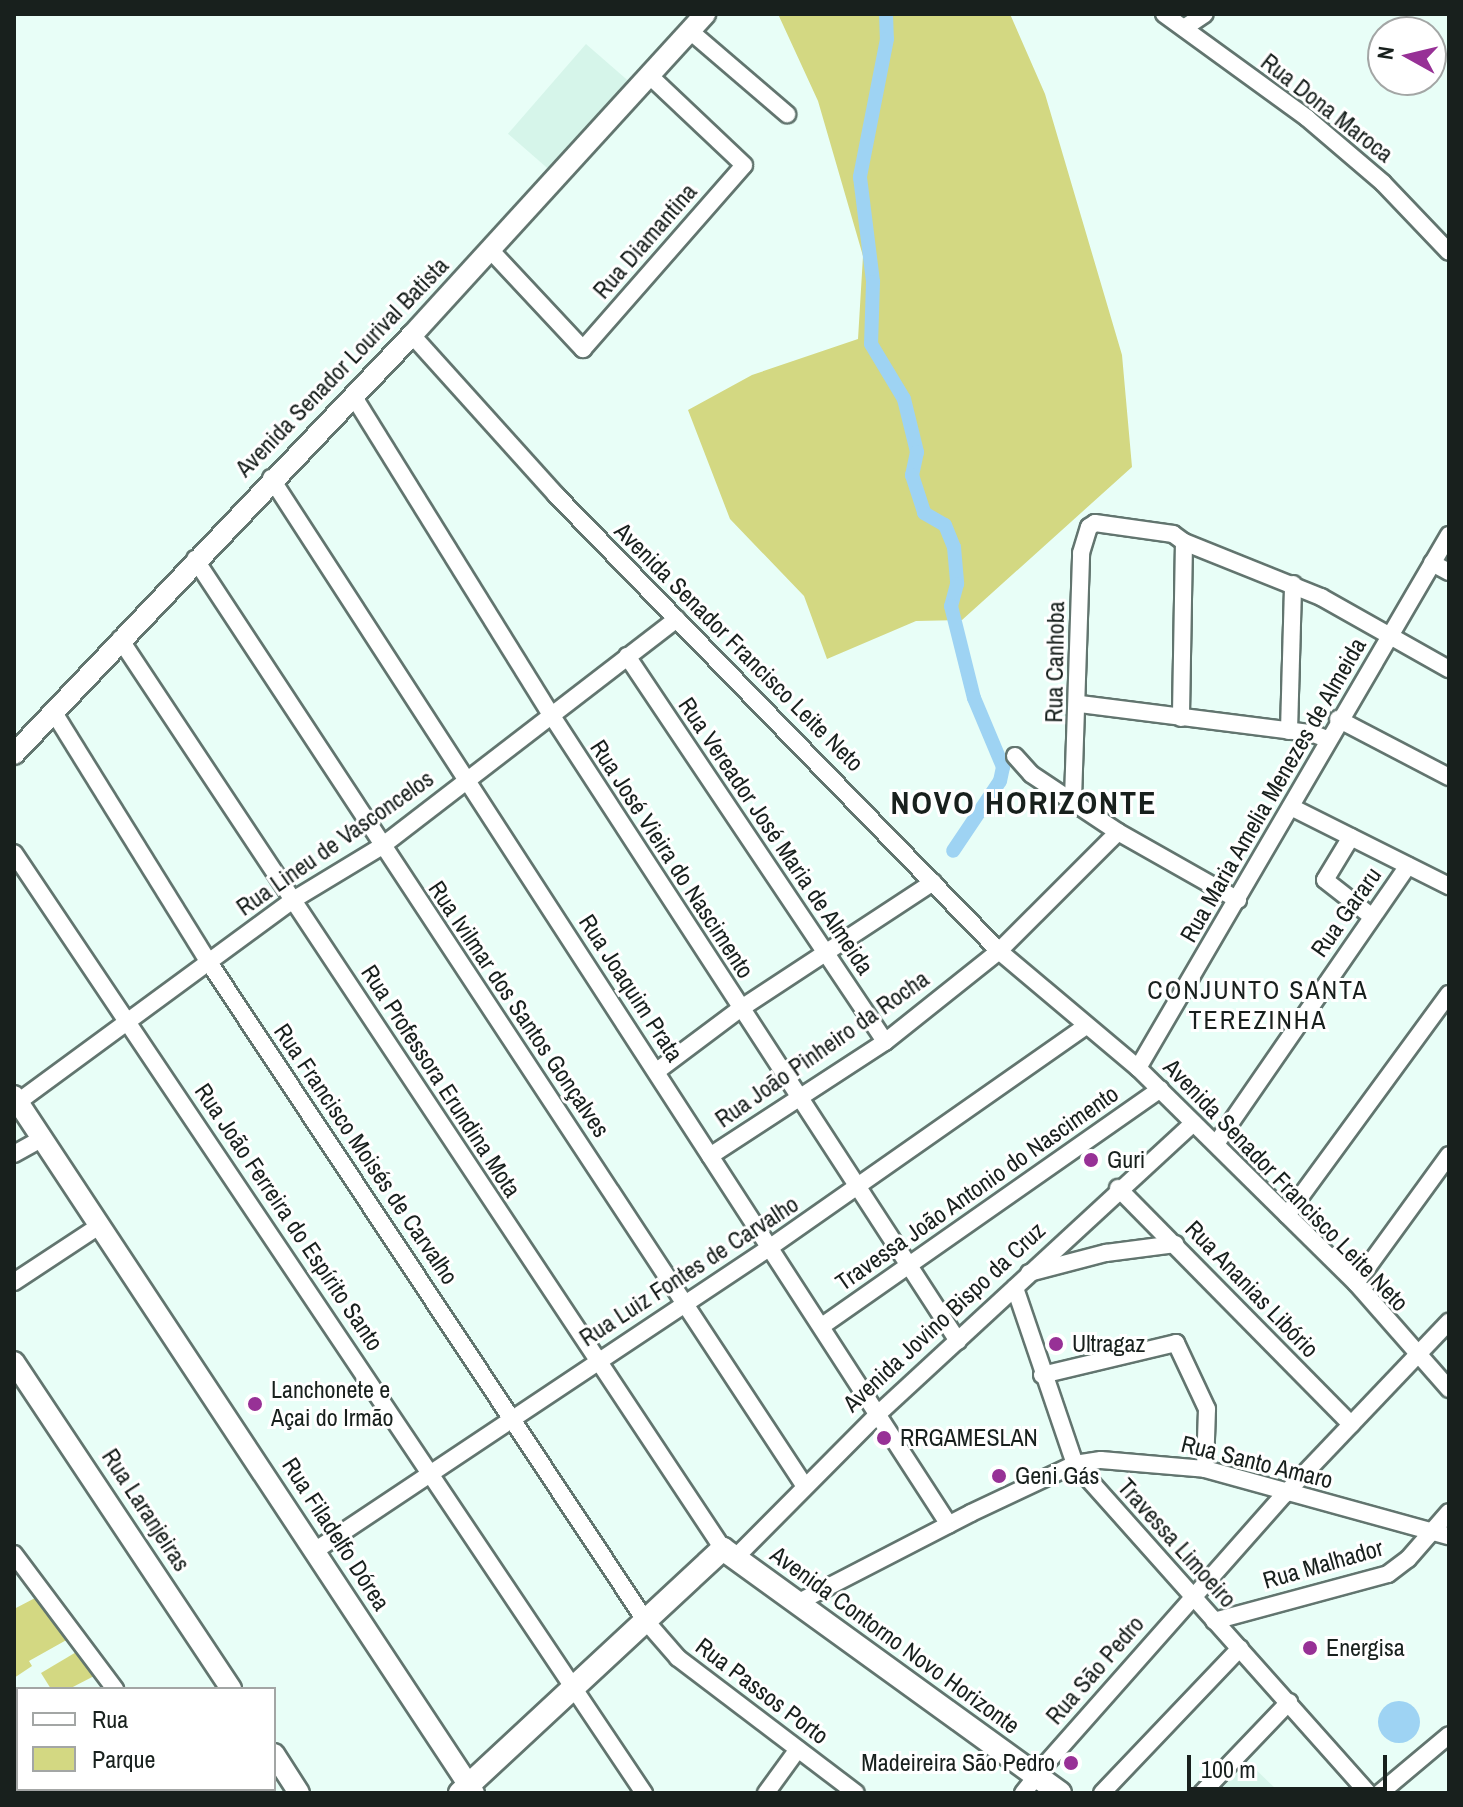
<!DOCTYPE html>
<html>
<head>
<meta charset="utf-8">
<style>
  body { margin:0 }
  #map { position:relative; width:1463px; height:1807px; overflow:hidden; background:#e8fef7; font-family:"Archivo Narrow",sans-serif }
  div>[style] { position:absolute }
  .built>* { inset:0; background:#d6f5ea; transform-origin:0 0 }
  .green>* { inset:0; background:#d3d882 }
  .water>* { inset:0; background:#9ed3f3 }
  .round { border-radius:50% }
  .canal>* { height:14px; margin:-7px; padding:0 7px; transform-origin:7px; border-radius:7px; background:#9ed3f3 }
  .roads { filter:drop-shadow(2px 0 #62756f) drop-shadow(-2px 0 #62756f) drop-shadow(0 2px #62756f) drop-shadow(0 -2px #62756f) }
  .minor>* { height:16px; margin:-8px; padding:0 8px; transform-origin:8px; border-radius:8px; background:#fff }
  .tertiary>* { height:20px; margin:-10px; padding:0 10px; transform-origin:10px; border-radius:10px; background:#fff }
  .secondary>* { height:22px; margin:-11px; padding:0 11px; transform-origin:11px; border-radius:11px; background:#fff }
  .dots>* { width:22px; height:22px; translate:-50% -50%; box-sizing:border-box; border:4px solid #fff; border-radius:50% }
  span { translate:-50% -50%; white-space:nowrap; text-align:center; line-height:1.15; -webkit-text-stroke:6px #fff; paint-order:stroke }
  .street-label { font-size:24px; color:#18201d }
  .poi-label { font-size:24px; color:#18201d }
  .left { translate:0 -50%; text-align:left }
  .right { translate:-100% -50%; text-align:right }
  .neighbourhood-label { font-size:26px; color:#18201d; letter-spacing:2px }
  .district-label { font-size:32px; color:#18201d; font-weight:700; letter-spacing:2px }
  .frame { position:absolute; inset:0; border:16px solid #18201d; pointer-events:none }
  .legend { position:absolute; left:16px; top:1687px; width:260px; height:104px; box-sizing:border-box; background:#fff; border:2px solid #a3a6a5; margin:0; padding:10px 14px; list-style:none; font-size:24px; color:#18201d }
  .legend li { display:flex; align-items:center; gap:16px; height:40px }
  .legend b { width:40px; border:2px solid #a3a6a5 }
  .north { position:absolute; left:1367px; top:16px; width:80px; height:80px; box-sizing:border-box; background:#fff; border:2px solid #a3a6a5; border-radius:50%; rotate:278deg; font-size:22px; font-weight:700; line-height:32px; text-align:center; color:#18201d }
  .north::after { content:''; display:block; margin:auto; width:28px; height:36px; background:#973196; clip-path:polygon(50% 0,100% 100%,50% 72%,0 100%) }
  .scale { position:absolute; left:1187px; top:1755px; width:200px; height:36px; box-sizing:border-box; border:4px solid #18201d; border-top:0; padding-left:10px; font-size:24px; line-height:28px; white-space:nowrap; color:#18201d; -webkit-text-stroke:6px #fff; paint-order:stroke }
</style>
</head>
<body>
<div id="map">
  <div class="built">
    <div style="left:586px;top:44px;width:57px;height:119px;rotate:41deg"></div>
    <div style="clip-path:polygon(1247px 1761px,1280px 1793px,1218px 1793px)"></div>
  </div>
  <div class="green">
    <div style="clip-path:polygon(778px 14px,1010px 14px,1045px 94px,1122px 355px,1132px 467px,962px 620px,916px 621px,827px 659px,804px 596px,730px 519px,688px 410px,752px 375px,858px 339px,863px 256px,818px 101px)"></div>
    <div style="clip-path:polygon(37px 1597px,70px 1638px,29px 1661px,32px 1666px,14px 1678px,14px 1609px)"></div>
    <div style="clip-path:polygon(78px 1651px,96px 1675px,69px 1689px,51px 1689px,41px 1673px)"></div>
  </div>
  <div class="water">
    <div class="round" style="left:1378px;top:1701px;width:42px;height:42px"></div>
  </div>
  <div class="canal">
    <div style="left:886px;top:14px;width:25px;rotate:88deg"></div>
    <div style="left:887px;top:39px;width:141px;rotate:101.1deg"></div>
    <div style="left:860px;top:177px;width:106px;rotate:82.9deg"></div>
    <div style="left:873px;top:282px;width:62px;rotate:91.8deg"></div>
    <div style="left:871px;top:344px;width:64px;rotate:59deg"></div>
    <div style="left:904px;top:399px;width:55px;rotate:76.2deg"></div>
    <div style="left:917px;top:452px;width:24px;rotate:102deg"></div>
    <div style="left:912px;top:475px;width:40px;rotate:72deg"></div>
    <div style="left:924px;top:513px;width:24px;rotate:30deg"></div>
    <div style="left:945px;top:525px;width:24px;rotate:68deg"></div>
    <div style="left:954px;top:547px;width:37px;rotate:85deg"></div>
    <div style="left:957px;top:584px;width:23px;rotate:105deg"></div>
    <div style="left:951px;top:606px;width:95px;rotate:76deg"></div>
    <div style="left:974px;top:698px;width:75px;rotate:67.2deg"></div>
    <div style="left:1003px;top:767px;width:14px;rotate:102deg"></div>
    <div style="left:1000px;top:781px;width:84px;rotate:123.9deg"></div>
  </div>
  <div class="roads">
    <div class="minor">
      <div style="left:1164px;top:14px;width:177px;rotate:36deg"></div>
      <div style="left:1307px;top:118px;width:100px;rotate:40.5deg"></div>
      <div style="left:1383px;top:183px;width:95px;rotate:46.3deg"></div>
      <div style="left:1184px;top:28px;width:25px;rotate:-34deg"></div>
      <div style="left:690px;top:31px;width:128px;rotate:40.6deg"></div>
      <div style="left:495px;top:255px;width:129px;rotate:46.9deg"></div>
      <div style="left:583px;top:349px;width:244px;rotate:-48.8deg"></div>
      <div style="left:744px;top:165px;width:129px;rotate:-136.6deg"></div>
      <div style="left:412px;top:335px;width:215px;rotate:48deg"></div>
      <div style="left:556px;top:495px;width:636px;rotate:45.83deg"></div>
      <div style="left:999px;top:951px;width:182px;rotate:40.1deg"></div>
      <div style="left:1138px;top:1068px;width:306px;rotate:44.6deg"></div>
      <div style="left:1356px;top:1283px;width:141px;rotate:48.7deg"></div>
      <div style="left:354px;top:397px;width:372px;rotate:58.2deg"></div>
      <div style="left:550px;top:713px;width:749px;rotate:56.99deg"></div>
      <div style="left:271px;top:478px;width:1247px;rotate:57.07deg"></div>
      <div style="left:1184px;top:542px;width:148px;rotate:21.9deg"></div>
      <div style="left:1321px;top:597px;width:147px;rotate:29.4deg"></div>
      <div style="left:195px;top:559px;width:1108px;rotate:56.67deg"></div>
      <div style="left:1432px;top:563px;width:19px;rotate:28deg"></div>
      <div style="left:120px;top:639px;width:1092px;rotate:56.47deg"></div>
      <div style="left:627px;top:656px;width:464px;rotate:56.2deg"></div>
      <div style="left:1080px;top:704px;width:233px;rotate:7.2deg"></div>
      <div style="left:1311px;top:733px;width:17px;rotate:21deg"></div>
      <div style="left:53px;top:711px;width:294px;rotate:58.2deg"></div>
      <div style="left:208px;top:961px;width:791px;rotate:56.45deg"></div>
      <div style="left:645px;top:1620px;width:50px;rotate:49deg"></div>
      <div style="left:678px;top:1658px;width:223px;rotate:37.2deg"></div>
      <div style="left:1338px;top:719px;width:125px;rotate:27.6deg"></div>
      <div style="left:1289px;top:731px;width:147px;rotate:-88.4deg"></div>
      <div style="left:1015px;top:756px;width:24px;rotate:48deg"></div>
      <div style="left:1031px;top:774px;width:105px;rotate:33.7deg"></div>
      <div style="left:1118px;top:832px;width:138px;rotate:29.5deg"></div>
      <div style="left:1073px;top:799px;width:246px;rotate:-88.1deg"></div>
      <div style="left:1081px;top:553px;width:27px;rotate:-73deg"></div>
      <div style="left:1089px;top:527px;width:7px;rotate:-34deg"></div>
      <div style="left:1095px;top:523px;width:79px;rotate:8deg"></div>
      <div style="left:1173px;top:534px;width:14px;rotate:36deg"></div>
      <div style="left:1184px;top:542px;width:176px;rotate:91deg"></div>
      <div style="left:1291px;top:807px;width:177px;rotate:26.6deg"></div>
      <div style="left:1351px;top:837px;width:50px;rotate:121.2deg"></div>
      <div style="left:1325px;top:880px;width:58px;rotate:38deg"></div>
      <div style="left:14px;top:853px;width:1132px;rotate:56.17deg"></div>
      <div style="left:1138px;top:1068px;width:617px;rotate:-59.74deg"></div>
      <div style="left:657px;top:1071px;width:104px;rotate:-36.8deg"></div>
      <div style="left:740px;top:1009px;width:231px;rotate:-33.3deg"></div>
      <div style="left:18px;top:1102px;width:341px;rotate:-36.3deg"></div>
      <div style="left:293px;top:900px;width:104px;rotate:-31.2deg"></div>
      <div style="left:382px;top:846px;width:372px;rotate:-37.6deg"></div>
      <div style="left:1216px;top:1144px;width:338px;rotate:-55.4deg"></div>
      <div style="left:14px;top:1154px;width:33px;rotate:-29deg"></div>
      <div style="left:710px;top:1156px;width:209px;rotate:-33.1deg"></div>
      <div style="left:885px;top:1042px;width:146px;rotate:-38.6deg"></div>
      <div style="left:999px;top:951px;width:168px;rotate:-45deg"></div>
      <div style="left:1118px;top:1188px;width:332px;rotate:45.4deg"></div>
      <div style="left:1287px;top:1215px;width:274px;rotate:-53.8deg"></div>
      <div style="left:1029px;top:1273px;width:80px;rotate:-14.6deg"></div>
      <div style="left:1106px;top:1253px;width:70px;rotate:-7.4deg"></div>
      <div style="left:14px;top:1282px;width:102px;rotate:-33.4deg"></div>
      <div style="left:1356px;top:1283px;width:158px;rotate:-54deg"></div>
      <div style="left:1015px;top:1288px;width:186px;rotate:71.2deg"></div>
      <div style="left:1075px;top:1464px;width:441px;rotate:48.3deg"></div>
      <div style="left:822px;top:1326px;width:413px;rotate:-35deg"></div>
      <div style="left:1042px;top:1375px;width:138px;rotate:-13.4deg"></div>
      <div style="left:1176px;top:1343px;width:73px;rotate:64.8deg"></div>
      <div style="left:1207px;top:1409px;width:60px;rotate:91.9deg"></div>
      <div style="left:316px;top:1550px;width:544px;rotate:-33.69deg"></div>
      <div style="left:769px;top:1248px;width:387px;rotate:-35deg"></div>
      <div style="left:14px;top:1554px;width:169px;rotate:53.2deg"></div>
      <div style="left:737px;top:1556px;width:200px;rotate:-45.2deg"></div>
      <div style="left:878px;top:1414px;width:429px;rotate:-42.7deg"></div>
      <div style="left:795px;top:1604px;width:198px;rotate:-27.3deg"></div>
      <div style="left:971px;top:1513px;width:115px;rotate:-25.2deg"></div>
      <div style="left:1075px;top:1464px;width:26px;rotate:-9deg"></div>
      <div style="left:1101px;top:1460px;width:104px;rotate:4.9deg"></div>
      <div style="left:1205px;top:1469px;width:253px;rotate:15.4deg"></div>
      <div style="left:1214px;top:1621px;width:180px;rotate:-15.1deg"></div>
      <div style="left:1388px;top:1574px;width:25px;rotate:-37deg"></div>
      <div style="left:1408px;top:1559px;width:62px;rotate:-48.9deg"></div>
      <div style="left:14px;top:1733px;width:6px;rotate:51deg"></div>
      <div style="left:1036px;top:1775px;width:375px;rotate:-48.5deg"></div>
      <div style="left:1285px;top:1494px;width:238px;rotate:-46.4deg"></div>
      <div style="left:56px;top:1789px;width:5px;rotate:53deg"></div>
      <div style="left:131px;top:1793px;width:7px;rotate:-34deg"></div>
      <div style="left:766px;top:1793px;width:54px;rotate:-54deg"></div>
      <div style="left:1023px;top:1793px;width:13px;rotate:-51deg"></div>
      <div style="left:1102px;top:1793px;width:200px;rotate:-46.4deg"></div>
      <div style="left:1202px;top:1793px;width:126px;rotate:-46.3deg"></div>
      <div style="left:1380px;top:1793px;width:90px;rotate:-40deg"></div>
    </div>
    <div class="tertiary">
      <div style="left:14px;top:754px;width:578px;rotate:-46.47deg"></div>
      <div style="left:412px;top:335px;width:435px;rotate:-47.6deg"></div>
      <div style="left:14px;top:1096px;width:835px;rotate:56.58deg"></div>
      <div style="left:14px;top:1362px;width:392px;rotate:56.4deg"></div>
      <div style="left:274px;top:1754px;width:46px;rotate:57.3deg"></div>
    </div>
    <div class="secondary">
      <div style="left:460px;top:1793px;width:359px;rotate:-42.9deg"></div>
      <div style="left:723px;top:1549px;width:416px;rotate:35.9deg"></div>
    </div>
  </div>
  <div class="dots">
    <div style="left:1091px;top:1160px;background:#973196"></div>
    <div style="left:1056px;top:1344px;background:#973196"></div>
    <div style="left:255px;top:1404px;background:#973196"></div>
    <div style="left:884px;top:1438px;background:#973196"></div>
    <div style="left:999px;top:1476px;background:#973196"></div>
    <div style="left:1310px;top:1648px;background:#973196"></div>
    <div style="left:1071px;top:1763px;background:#973196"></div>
  </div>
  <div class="street-label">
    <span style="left:1327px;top:108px;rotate:38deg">Rua Dona Maroca</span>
    <span style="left:645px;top:241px;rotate:-49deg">Rua Diamantina</span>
    <span style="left:342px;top:367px;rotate:-46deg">Avenida Senador Lourival Batista</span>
    <span style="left:739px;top:647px;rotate:45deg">Avenida Senador Francisco Leite Neto</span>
    <span style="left:1055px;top:662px;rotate:-89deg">Rua Canhoba</span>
    <span style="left:1273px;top:790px;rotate:-60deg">Rua Maria Amelia Menezes de Almeida</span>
    <span style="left:776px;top:836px;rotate:56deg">Rua Vereador José Maria de Almeida</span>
    <span style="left:335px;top:843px;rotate:-35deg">Rua Lineu de Vasconcelos</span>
    <span style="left:672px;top:859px;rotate:57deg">Rua José Vieira do Nascimento</span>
    <span style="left:1346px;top:912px;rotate:-55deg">Rua Gararu</span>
    <span style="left:631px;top:988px;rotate:57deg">Rua Joaquim Prata</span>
    <span style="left:519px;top:1009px;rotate:56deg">Rua Ivilmar dos Santos Gonçalves</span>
    <span style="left:822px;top:1049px;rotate:-35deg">Rua João Pinheiro da Rocha</span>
    <span style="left:441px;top:1081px;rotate:57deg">Rua Professora Erundina Mota</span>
    <span style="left:366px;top:1154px;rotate:56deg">Rua Francisco Moisés de Carvalho</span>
    <span style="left:1286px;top:1185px;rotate:46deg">Avenida Senador Francisco Leite Neto</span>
    <span style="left:977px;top:1188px;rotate:-35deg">Travessa João Antonio do Nascimento</span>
    <span style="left:289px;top:1217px;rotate:56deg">Rua João Ferreira do Espírito Santo</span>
    <span style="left:689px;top:1271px;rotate:-33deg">Rua Luiz Fontes de Carvalho</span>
    <span style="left:1252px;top:1289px;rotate:46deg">Rua Ananias Libório</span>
    <span style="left:944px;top:1317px;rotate:-43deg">Avenida Jovino Bispo da Cruz</span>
    <span style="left:1257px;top:1462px;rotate:14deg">Rua Santo Amaro</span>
    <span style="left:146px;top:1510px;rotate:57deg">Rua Laranjeiras</span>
    <span style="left:336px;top:1534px;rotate:57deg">Rua Filadelfo Dórea</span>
    <span style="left:1177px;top:1543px;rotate:48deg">Travessa Limoeiro</span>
    <span style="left:1323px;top:1564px;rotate:-16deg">Rua Malhador</span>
    <span style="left:895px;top:1640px;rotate:36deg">Avenida Contorno Novo Horizonte</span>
    <span style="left:1095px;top:1670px;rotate:-49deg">Rua São Pedro</span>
    <span style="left:762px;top:1691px;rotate:37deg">Rua Passos Porto</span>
  </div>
  <div class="poi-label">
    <span class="left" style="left:1107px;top:1160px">Guri</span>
    <span class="left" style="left:1072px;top:1344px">Ultragaz</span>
    <span class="left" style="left:271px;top:1404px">Lanchonete e<br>Açai do Irmão</span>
    <span class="left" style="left:900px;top:1438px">RRGAMESLAN</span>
    <span class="left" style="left:1015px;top:1476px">Geni Gás</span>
    <span class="left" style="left:1326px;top:1648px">Energisa</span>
    <span class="right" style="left:1055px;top:1763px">Madeireira São Pedro</span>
  </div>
  <div class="neighbourhood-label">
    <span style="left:1258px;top:1005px">CONJUNTO SANTA<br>TEREZINHA</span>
  </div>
  <div class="district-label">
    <span style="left:1024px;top:803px">NOVO HORIZONTE</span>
  </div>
  <div class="frame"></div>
  <ul class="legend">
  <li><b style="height:10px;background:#fff"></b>Rua</li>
  <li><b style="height:22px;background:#d3d882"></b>Parque</li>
  </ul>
  <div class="north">N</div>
  <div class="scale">100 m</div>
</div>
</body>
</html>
